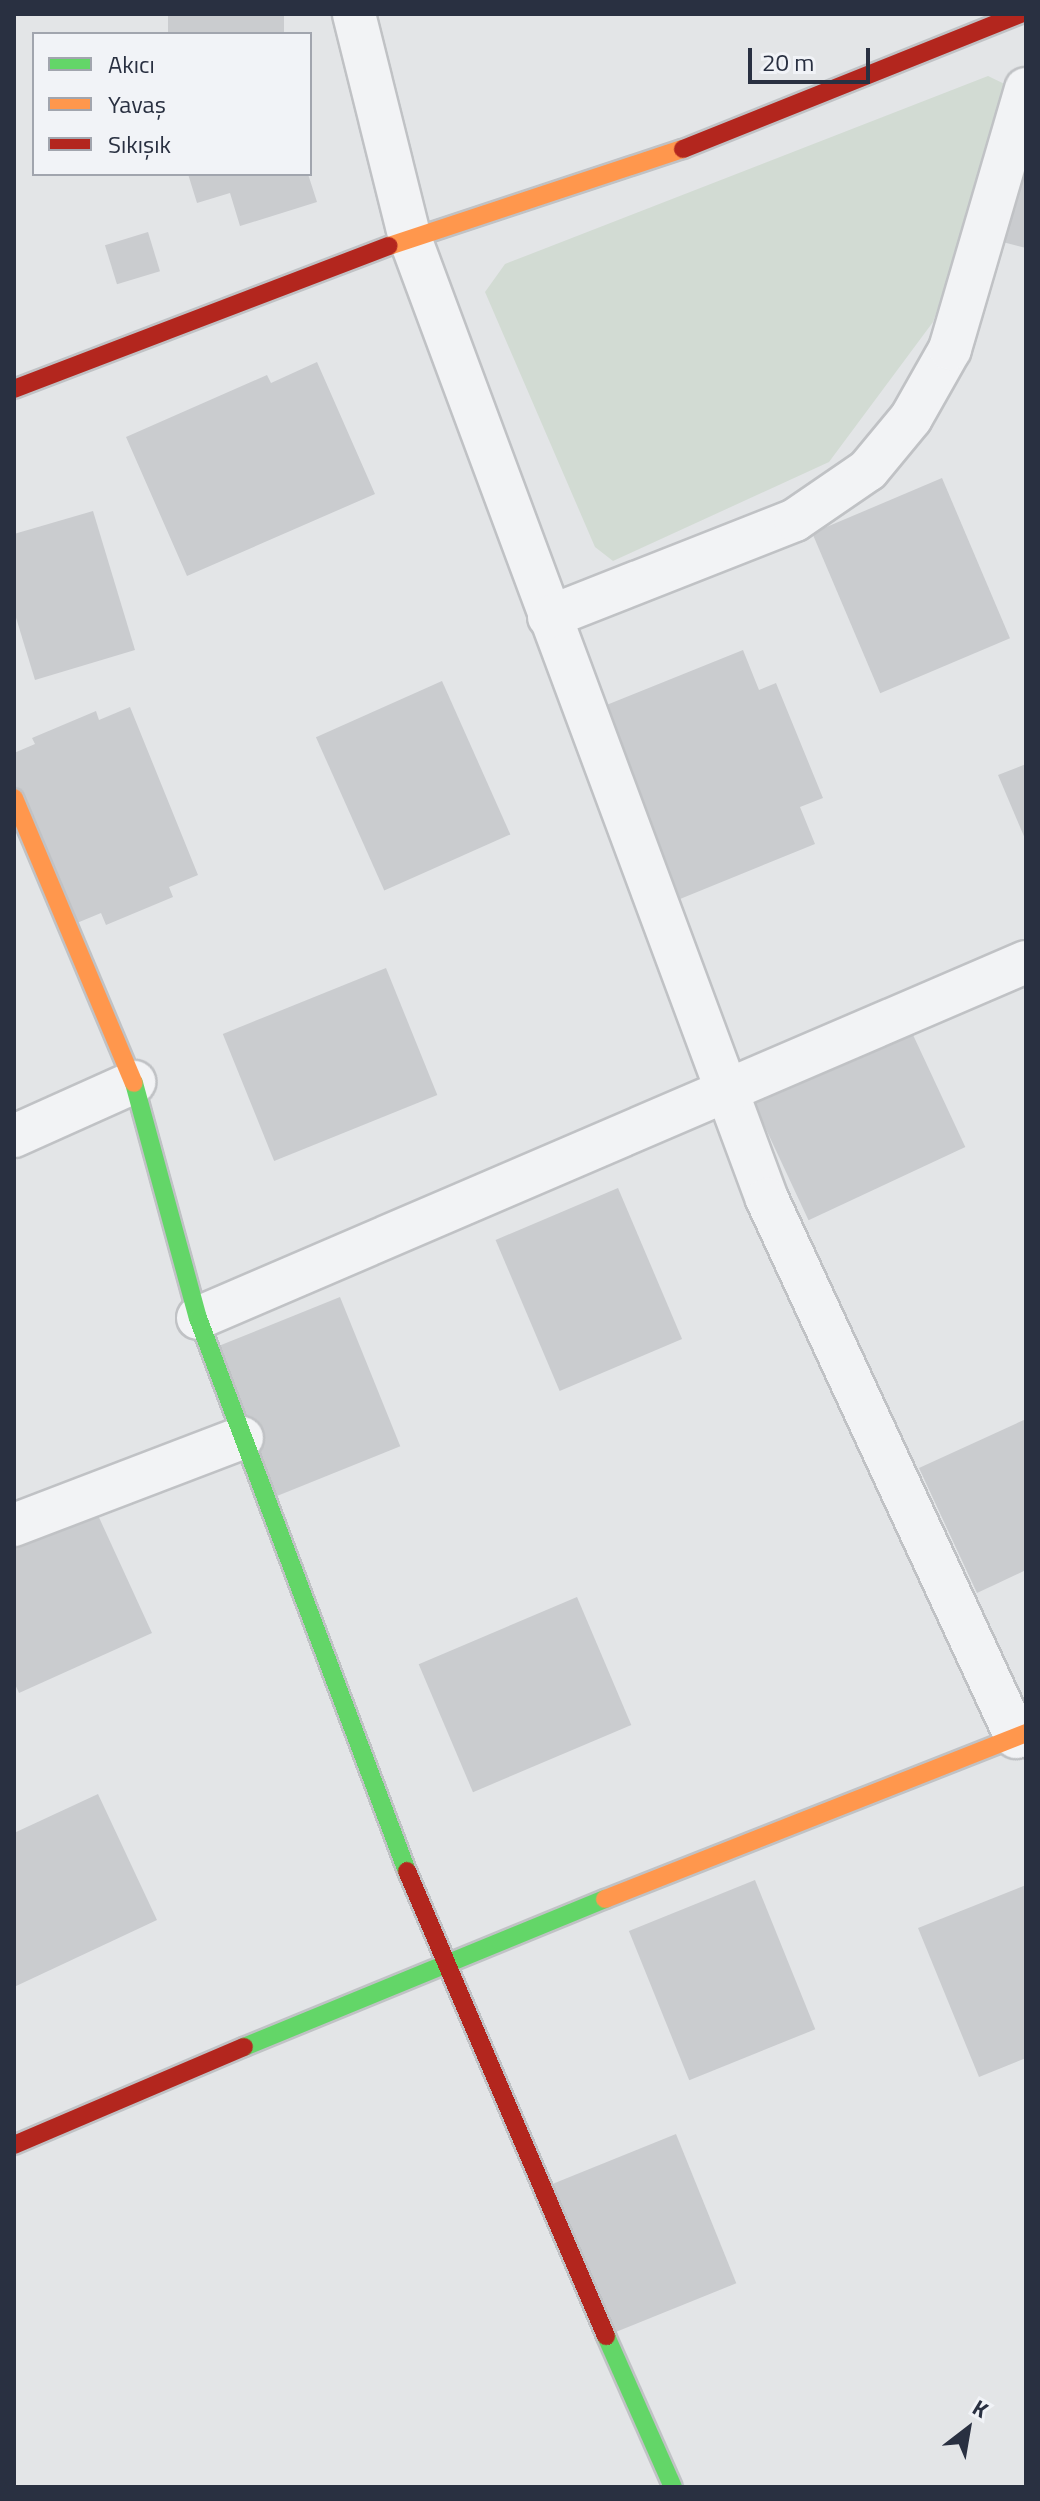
<!DOCTYPE html>
<html>
<head>
<meta charset="utf-8">
<style>
  body { margin:0 }
  #map { position:relative; width:1040px; height:2501px; overflow:hidden; background:#e3e5e7; font-family:"Titillium Web",sans-serif }
  div>[style] { position:absolute }
  .green>* { inset:0; background:#d2dbd3 }
  .building>* { inset:0; background:#cacccf; transform-origin:0 0 }
  .roads { filter:drop-shadow(2px 0 #c0c2c5) drop-shadow(-2px 0 #c0c2c5) drop-shadow(0 2px #c0c2c5) drop-shadow(0 -2px #c0c2c5) }
  .street>* { height:42px; margin:-21px; padding:0 21px; transform-origin:21px; border-radius:21px; background:#f2f3f5 }
  .fast>* { height:18px; margin:-9px; padding:0 9px; transform-origin:9px; border-radius:9px; background:#63d668 }
  .slow>* { height:18px; margin:-9px; padding:0 9px; transform-origin:9px; border-radius:9px; background:#ff974d }
  .jam>* { height:18px; margin:-9px; padding:0 9px; transform-origin:9px; border-radius:9px; background:#b3261e }
  span { translate:-50% -50%; white-space:nowrap; text-align:center; line-height:1.15; -webkit-text-stroke:6px #f1f3f7; paint-order:stroke }
  .frame { position:absolute; inset:0; border:16px solid #293041; pointer-events:none }
  .legend { position:absolute; left:32px; top:32px; width:280px; height:144px; box-sizing:border-box; background:#f1f3f7; border:2px solid #a1a5ae; margin:0; padding:10px 14px; list-style:none; font-size:24px; color:#293041 }
  .legend li { display:flex; align-items:center; gap:16px; height:40px }
  .legend b { width:40px; border:2px solid #a1a5ae }
  .north { position:absolute; left:928px; top:2389px; width:80px; height:80px; -webkit-text-stroke:6px #f1f3f7; paint-order:stroke; rotate:31deg; font-size:22px; font-weight:700; line-height:32px; text-align:center; color:#293041 }
  .north::after { content:''; display:block; margin:auto; width:28px; height:36px; background:#293041; clip-path:polygon(50% 0,100% 100%,50% 72%,0 100%) }
  .scale { position:absolute; left:748px; top:48px; width:122px; height:36px; box-sizing:border-box; border:4px solid #293041; border-top:0; padding-left:10px; font-size:24px; line-height:28px; white-space:nowrap; color:#293041; -webkit-text-stroke:6px #f1f3f7; paint-order:stroke }
</style>
</head>
<body>
<div id="map">
  <div class="green">
    <div style="clip-path:polygon(988px 76px,1021px 92px,983px 179px,933px 322px,829px 462px,613px 561px,595px 547px,485px 292px,505px 264px)"></div>
  </div>
  <div class="building">
    <div style="left:168px;top:14px;width:116px;height:21px"></div>
    <div style="clip-path:polygon(1026px 128px,1026px 248px,995px 240px)"></div>
    <div style="clip-path:polygon(188px 174px,308px 174px,317px 202px,240px 226px,230px 193px,197px 203px)"></div>
    <div style="left:148px;top:232px;width:41px;height:45px;rotate:73deg"></div>
    <div style="clip-path:polygon(317px 362px,375px 494px,187px 576px,126px 437px,267px 375px,271px 383px)"></div>
    <div style="left:942px;top:478px;width:174px;height:141px;rotate:67deg"></div>
    <div style="clip-path:polygon(93px 511px,135px 650px,35px 680px,14px 611px,14px 534px)"></div>
    <div style="clip-path:polygon(743px 650px,759px 690px,776px 683px,823px 798px,800px 807px,815px 844px,680px 899px,663px 855px,647px 862px,604px 706px)"></div>
    <div style="left:442px;top:681px;width:168px;height:138px;rotate:66deg"></div>
    <div style="clip-path:polygon(130px 707px,198px 875px,169px 887px,173px 897px,106px 925px,101px 913px,72px 925px,14px 784px,14px 753px,35px 744px,32px 738px,96px 711px,99px 720px)"></div>
    <div style="clip-path:polygon(1026px 764px,1026px 841px,998px 775px)"></div>
    <div style="left:386px;top:968px;width:137px;height:176px;rotate:68deg"></div>
    <div style="left:907px;top:1022px;width:138px;height:173px;rotate:65deg"></div>
    <div style="left:618px;top:1188px;width:164px;height:133px;rotate:67deg"></div>
    <div style="left:340px;top:1297px;width:161px;height:133px;rotate:68deg"></div>
    <div style="clip-path:polygon(1026px 1419px,1026px 1570px,977px 1593px,919px 1468px)"></div>
    <div style="clip-path:polygon(91px 1500px,152px 1633px,19px 1693px,14px 1682px,14px 1535px)"></div>
    <div style="left:577px;top:1597px;width:139px;height:172px;rotate:67deg"></div>
    <div style="clip-path:polygon(98px 1794px,157px 1920px,14px 1987px,14px 1833px)"></div>
    <div style="left:755px;top:1880px;width:161px;height:136px;rotate:68deg"></div>
    <div style="clip-path:polygon(1026px 1885px,1026px 2058px,979px 2077px,918px 1928px)"></div>
    <div style="left:676px;top:2134px;width:161px;height:136px;rotate:68deg"></div>
  </div>
  <div class="roads">
    <div class="street">
      <div style="left:354px;top:14px;width:231px;rotate:76deg"></div>
      <div style="left:410px;top:238px;width:1025px;rotate:69.62deg"></div>
      <div style="left:767px;top:1199px;width:593px;rotate:65.16deg"></div>
      <div style="left:549px;top:617px;width:264px;rotate:-21.5deg"></div>
      <div style="left:795px;top:520px;width:88px;rotate:-34.4deg"></div>
      <div style="left:868px;top:470px;width:67px;rotate:-50.4deg"></div>
      <div style="left:911px;top:418px;width:79px;rotate:-60.5deg"></div>
      <div style="left:950px;top:349px;width:271px;rotate:-73.7deg"></div>
      <div style="left:14px;top:1136px;width:132px;rotate:-24.2deg"></div>
      <div style="left:198px;top:1318px;width:901px;rotate:-23.27deg"></div>
      <div style="left:14px;top:1525px;width:244px;rotate:-20.9deg"></div>
    </div>
    <div class="fast">
      <div style="left:134px;top:1083px;width:244px;rotate:74.8deg"></div>
      <div style="left:198px;top:1318px;width:591px;rotate:69.3deg"></div>
      <div style="left:244px;top:2047px;width:390px;rotate:-22.3deg"></div>
      <div style="left:606px;top:2336px;width:165px;rotate:66.1deg"></div>
    </div>
    <div class="slow">
      <div style="left:389px;top:246px;width:310px;rotate:-18.3deg"></div>
      <div style="left:14px;top:798px;width:309px;rotate:67.2deg"></div>
      <div style="left:605px;top:1899px;width:453px;rotate:-21.5deg"></div>
    </div>
    <div class="jam">
      <div style="left:683px;top:149px;width:364px;rotate:-21.8deg"></div>
      <div style="left:14px;top:389px;width:401px;rotate:-20.9deg"></div>
      <div style="left:407px;top:1871px;width:506px;rotate:66.83deg"></div>
      <div style="left:14px;top:2145px;width:250px;rotate:-23.1deg"></div>
    </div>
  </div>
  <div class="frame"></div>
  <ul class="legend">
  <li><b style="height:10px;background:#63d668"></b>Akıcı</li>
  <li><b style="height:10px;background:#ff974d"></b>Yavaş</li>
  <li><b style="height:10px;background:#b3261e"></b>Sıkışık</li>
  </ul>
  <div class="north">K</div>
  <div class="scale">20 m</div>
</div>
</body>
</html>
